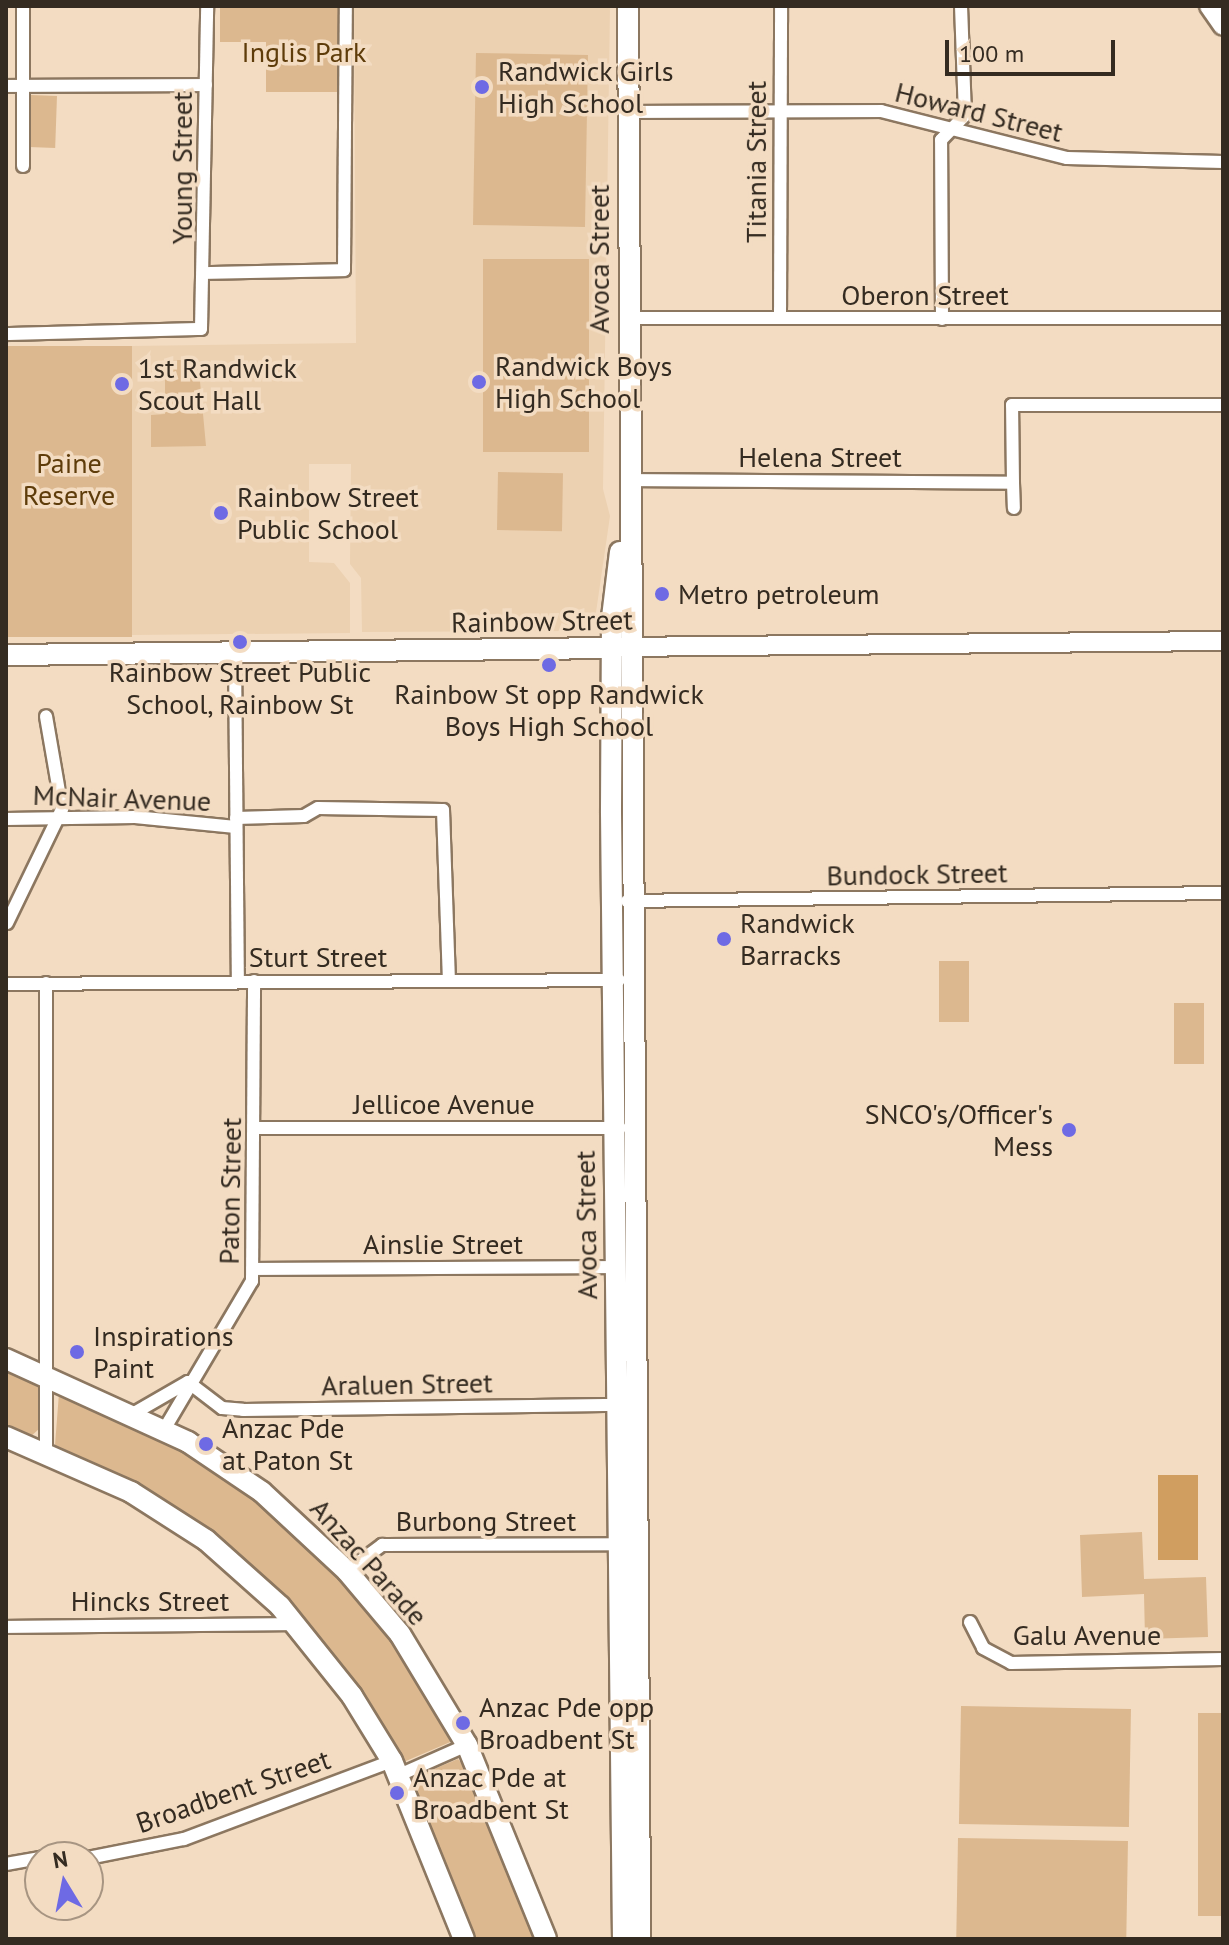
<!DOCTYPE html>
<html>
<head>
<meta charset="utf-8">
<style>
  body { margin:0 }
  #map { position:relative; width:1229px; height:1945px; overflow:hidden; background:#f3dcc2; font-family:"PT Sans",sans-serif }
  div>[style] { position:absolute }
  .built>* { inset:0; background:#ecd1b1 }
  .green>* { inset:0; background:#dcb88f; transform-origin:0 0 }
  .water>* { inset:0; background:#d09e60; transform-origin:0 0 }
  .roads { filter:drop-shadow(2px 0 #8c7760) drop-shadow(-2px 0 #8c7760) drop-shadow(0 2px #8c7760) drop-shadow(0 -2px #8c7760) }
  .street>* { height:12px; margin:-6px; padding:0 6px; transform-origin:6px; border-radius:6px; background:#fff }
  .secondary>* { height:18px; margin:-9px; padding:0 9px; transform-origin:9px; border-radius:9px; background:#fff }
  .primary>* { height:20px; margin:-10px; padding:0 10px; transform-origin:10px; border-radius:10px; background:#fff }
  .dots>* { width:22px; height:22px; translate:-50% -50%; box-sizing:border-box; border:4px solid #f3dcc2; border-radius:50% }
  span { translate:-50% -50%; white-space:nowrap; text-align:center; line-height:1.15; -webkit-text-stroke:7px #f3dcc2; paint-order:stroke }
  .park-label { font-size:28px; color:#5e3c0a }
  .poi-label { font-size:28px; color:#342b21 }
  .left { translate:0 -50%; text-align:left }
  .right { translate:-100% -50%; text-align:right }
  .street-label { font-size:28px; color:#342b21 }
  .frame { position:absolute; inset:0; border:8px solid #342b21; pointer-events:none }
  .north { position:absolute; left:24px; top:1841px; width:80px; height:80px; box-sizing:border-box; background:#f3dcc2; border:2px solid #a79582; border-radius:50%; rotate:350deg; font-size:22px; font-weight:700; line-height:32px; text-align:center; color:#342b21 }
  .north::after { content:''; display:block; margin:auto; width:28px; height:36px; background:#6e6ae4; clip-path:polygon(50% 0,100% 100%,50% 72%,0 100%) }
  .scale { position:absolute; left:945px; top:40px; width:170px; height:36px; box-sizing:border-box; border:4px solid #342b21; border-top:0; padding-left:10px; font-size:24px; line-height:28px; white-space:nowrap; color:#342b21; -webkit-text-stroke:6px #f3dcc2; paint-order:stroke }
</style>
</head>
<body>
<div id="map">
  <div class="built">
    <div style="clip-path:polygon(354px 6px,610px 6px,603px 489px,610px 516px,594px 626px,585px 631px,362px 632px,361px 578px,350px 564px,351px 464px,309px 464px,309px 562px,334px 563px,350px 583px,350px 633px,132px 635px,132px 346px,356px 343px)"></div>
  </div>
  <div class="green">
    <div style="clip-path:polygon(220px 6px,341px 6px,341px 92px,266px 92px,266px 42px,220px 42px)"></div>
    <div style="left:476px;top:53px;width:112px;height:172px;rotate:1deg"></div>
    <div style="left:31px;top:95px;width:26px;height:52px;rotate:2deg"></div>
    <div style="left:483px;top:259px;width:106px;height:193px"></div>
    <div style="left:6px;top:346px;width:126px;height:291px"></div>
    <div style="clip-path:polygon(165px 360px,198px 360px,206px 446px,151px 447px,151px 415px,165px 414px)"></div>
    <div style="left:498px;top:472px;width:65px;height:58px;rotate:1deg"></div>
    <div style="left:939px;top:961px;width:30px;height:61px"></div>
    <div style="left:1174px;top:1003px;width:30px;height:61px"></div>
    <div style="clip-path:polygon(6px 1365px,41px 1378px,40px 1428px,28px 1439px,6px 1431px)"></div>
    <div style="clip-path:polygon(59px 1393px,133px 1418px,235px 1480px,309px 1542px,391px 1634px,455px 1740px,399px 1764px,263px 1584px,62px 1452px,55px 1445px)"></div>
    <div style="clip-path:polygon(1142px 1532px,1144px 1579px,1206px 1577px,1208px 1637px,1145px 1639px,1144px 1594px,1082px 1597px,1080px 1535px)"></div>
    <div style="left:961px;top:1706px;width:170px;height:118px;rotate:1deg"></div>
    <div style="left:1198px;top:1713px;width:25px;height:203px"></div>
    <div style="clip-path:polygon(458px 1759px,479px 1785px,539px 1939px,473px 1939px,408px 1780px)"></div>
    <div style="left:958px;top:1838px;width:170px;height:101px;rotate:1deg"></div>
  </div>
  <div class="water">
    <div style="left:1158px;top:1475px;width:40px;height:85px"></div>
  </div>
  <div class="roads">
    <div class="street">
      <div style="left:6px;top:86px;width:200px;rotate:-0.3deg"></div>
      <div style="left:627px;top:112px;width:254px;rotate:-0.2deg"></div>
      <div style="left:881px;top:111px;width:192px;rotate:14.2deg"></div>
      <div style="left:1067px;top:158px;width:156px;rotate:1.5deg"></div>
      <div style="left:23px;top:166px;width:160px;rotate:-90deg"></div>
      <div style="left:206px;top:273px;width:138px;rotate:-1.2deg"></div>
      <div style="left:344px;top:270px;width:264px;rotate:-89.6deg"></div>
      <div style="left:627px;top:318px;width:596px"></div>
      <div style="left:780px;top:318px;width:312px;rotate:-89.8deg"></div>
      <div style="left:942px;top:319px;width:179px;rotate:-90.3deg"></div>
      <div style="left:941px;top:140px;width:35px;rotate:-46deg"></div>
      <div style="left:965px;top:115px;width:109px;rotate:-92.1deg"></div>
      <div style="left:6px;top:334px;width:195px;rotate:-1.5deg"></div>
      <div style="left:201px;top:329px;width:323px;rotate:-88.9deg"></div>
      <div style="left:628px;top:480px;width:385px;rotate:0.4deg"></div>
      <div style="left:1013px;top:483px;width:78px;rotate:-90.7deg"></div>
      <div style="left:1012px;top:405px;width:211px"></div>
      <div style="left:1013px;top:483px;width:25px;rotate:88deg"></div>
      <div style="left:235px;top:653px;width:328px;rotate:89.5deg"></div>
      <div style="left:236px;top:818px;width:68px;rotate:-1.7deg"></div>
      <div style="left:304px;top:816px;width:16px;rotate:-30deg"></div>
      <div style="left:318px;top:808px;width:125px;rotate:0.9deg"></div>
      <div style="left:443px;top:810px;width:171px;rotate:88deg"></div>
      <div style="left:6px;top:819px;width:129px;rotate:-0.9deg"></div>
      <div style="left:135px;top:817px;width:101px;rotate:5.7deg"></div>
      <div style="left:627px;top:901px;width:596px;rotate:-0.77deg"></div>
      <div style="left:7px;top:923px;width:127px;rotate:-64.2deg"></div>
      <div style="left:62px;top:809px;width:94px;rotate:-99.8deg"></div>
      <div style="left:46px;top:983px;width:471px;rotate:90deg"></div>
      <div style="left:6px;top:984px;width:613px;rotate:-0.37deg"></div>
      <div style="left:255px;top:1128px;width:365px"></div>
      <div style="left:254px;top:1269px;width:365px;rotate:-0.3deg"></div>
      <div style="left:188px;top:1382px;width:43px;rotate:37.4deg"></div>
      <div style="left:222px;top:1408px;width:21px;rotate:5deg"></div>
      <div style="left:243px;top:1410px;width:380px;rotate:-0.8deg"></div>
      <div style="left:136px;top:1412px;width:60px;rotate:-30deg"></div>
      <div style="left:165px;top:1428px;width:171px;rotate:-59.4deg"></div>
      <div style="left:252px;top:1281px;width:300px;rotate:-89.6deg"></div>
      <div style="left:347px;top:1571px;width:44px;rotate:-36.6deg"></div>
      <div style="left:382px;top:1545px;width:242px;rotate:-0.2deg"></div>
      <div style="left:970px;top:1622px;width:29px;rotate:63deg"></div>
      <div style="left:983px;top:1648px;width:32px;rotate:28deg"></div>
      <div style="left:1011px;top:1663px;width:212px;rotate:-1.1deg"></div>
      <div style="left:6px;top:1627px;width:289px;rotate:-0.6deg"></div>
      <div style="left:399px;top:1775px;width:74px;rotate:-23.8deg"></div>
      <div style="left:43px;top:1857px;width:36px"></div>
      <div style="left:88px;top:1858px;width:98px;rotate:-11.2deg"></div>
      <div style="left:184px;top:1839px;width:222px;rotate:-20.6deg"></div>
      <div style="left:6px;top:1864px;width:35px;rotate:-10deg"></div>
    </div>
    <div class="secondary">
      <div style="left:1209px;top:6px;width:24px;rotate:55deg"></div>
      <div style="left:618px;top:647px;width:605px;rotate:-0.57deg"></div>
    </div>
    <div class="primary">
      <div style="left:628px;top:6px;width:1933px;rotate:89.64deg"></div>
      <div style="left:620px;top:552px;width:65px;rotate:97deg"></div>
      <div style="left:612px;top:617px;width:196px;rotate:90.3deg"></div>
      <div style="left:611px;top:813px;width:1126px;rotate:89.39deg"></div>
      <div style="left:6px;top:655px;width:606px;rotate:-0.66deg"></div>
      <div style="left:6px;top:1359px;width:200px;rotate:24.5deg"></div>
      <div style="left:188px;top:1442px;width:89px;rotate:34deg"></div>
      <div style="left:262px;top:1492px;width:116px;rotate:42.9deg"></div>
      <div style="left:347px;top:1571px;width:82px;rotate:49.9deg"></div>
      <div style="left:400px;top:1634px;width:130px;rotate:58.9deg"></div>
      <div style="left:467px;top:1745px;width:209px;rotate:67.8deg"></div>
      <div style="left:6px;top:1437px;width:137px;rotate:23.7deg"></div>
      <div style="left:131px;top:1492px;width:89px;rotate:32.6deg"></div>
      <div style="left:206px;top:1540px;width:99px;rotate:41.7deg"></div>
      <div style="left:280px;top:1606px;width:115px;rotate:51.3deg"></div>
      <div style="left:352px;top:1696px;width:76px;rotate:58.4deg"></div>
      <div style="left:392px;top:1761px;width:192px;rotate:68deg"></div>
    </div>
  </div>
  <div class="dots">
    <div style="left:482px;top:87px;background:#6e6ae4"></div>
    <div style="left:479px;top:382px;background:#6e6ae4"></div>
    <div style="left:122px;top:384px;background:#6e6ae4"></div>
    <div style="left:221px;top:513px;background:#6e6ae4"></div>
    <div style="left:662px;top:594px;background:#6e6ae4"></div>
    <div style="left:240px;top:642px;background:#6e6ae4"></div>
    <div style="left:549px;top:665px;background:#6e6ae4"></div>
    <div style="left:724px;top:939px;background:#6e6ae4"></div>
    <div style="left:1069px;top:1130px;background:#6e6ae4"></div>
    <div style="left:77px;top:1352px;background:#6e6ae4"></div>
    <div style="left:206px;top:1444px;background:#6e6ae4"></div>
    <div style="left:463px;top:1723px;background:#6e6ae4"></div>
    <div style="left:397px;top:1793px;background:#6e6ae4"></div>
  </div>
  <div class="park-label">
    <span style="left:304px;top:52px">Inglis Park</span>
    <span style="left:69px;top:479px">Paine<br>Reserve</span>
  </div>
  <div class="poi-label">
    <span class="left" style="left:498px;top:87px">Randwick Girls<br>High School</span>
    <span class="left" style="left:495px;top:382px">Randwick Boys<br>High School</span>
    <span class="left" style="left:138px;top:384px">1st Randwick<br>Scout Hall</span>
    <span class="left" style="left:237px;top:513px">Rainbow Street<br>Public School</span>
    <span class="left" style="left:678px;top:594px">Metro petroleum</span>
    <span style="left:240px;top:688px">Rainbow Street Public<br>School, Rainbow St</span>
    <span style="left:549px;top:710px">Rainbow St opp Randwick<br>Boys High School</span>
    <span class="left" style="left:740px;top:939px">Randwick<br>Barracks</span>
    <span class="right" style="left:1053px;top:1130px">SNCO's/Officer's<br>Mess</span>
    <span class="left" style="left:93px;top:1352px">Inspirations<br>Paint</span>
    <span class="left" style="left:222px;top:1444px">Anzac Pde<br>at Paton St</span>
    <span class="left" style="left:479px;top:1723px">Anzac Pde opp<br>Broadbent St</span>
    <span class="left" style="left:413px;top:1793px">Anzac Pde at<br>Broadbent St</span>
  </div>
  <div class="street-label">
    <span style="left:979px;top:112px;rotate:14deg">Howard Street</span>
    <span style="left:756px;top:162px;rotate:-90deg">Titania Street</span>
    <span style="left:182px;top:168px;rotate:-90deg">Young Street</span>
    <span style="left:599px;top:259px;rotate:-90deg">Avoca Street</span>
    <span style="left:925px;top:295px">Oberon Street</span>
    <span style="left:820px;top:457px">Helena Street</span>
    <span style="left:542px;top:621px;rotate:-1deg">Rainbow Street</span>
    <span style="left:122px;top:798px;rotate:2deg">McNair Avenue</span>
    <span style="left:917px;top:874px;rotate:-1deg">Bundock Street</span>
    <span style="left:318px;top:957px">Sturt Street</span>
    <span style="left:444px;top:1104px">Jellicoe Avenue</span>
    <span style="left:230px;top:1191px;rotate:-89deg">Paton Street</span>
    <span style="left:586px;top:1225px;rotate:-91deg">Avoca Street</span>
    <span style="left:443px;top:1244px">Ainslie Street</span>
    <span style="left:407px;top:1384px;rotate:-1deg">Araluen Street</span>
    <span style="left:486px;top:1521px">Burbong Street</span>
    <span style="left:369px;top:1562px;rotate:48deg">Anzac Parade</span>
    <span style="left:150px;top:1601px">Hincks Street</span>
    <span style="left:1087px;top:1635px">Galu Avenue</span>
    <span style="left:233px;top:1791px;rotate:-19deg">Broadbent Street</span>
  </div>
  <div class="frame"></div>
  <div class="north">N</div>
  <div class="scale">100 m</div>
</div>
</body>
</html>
